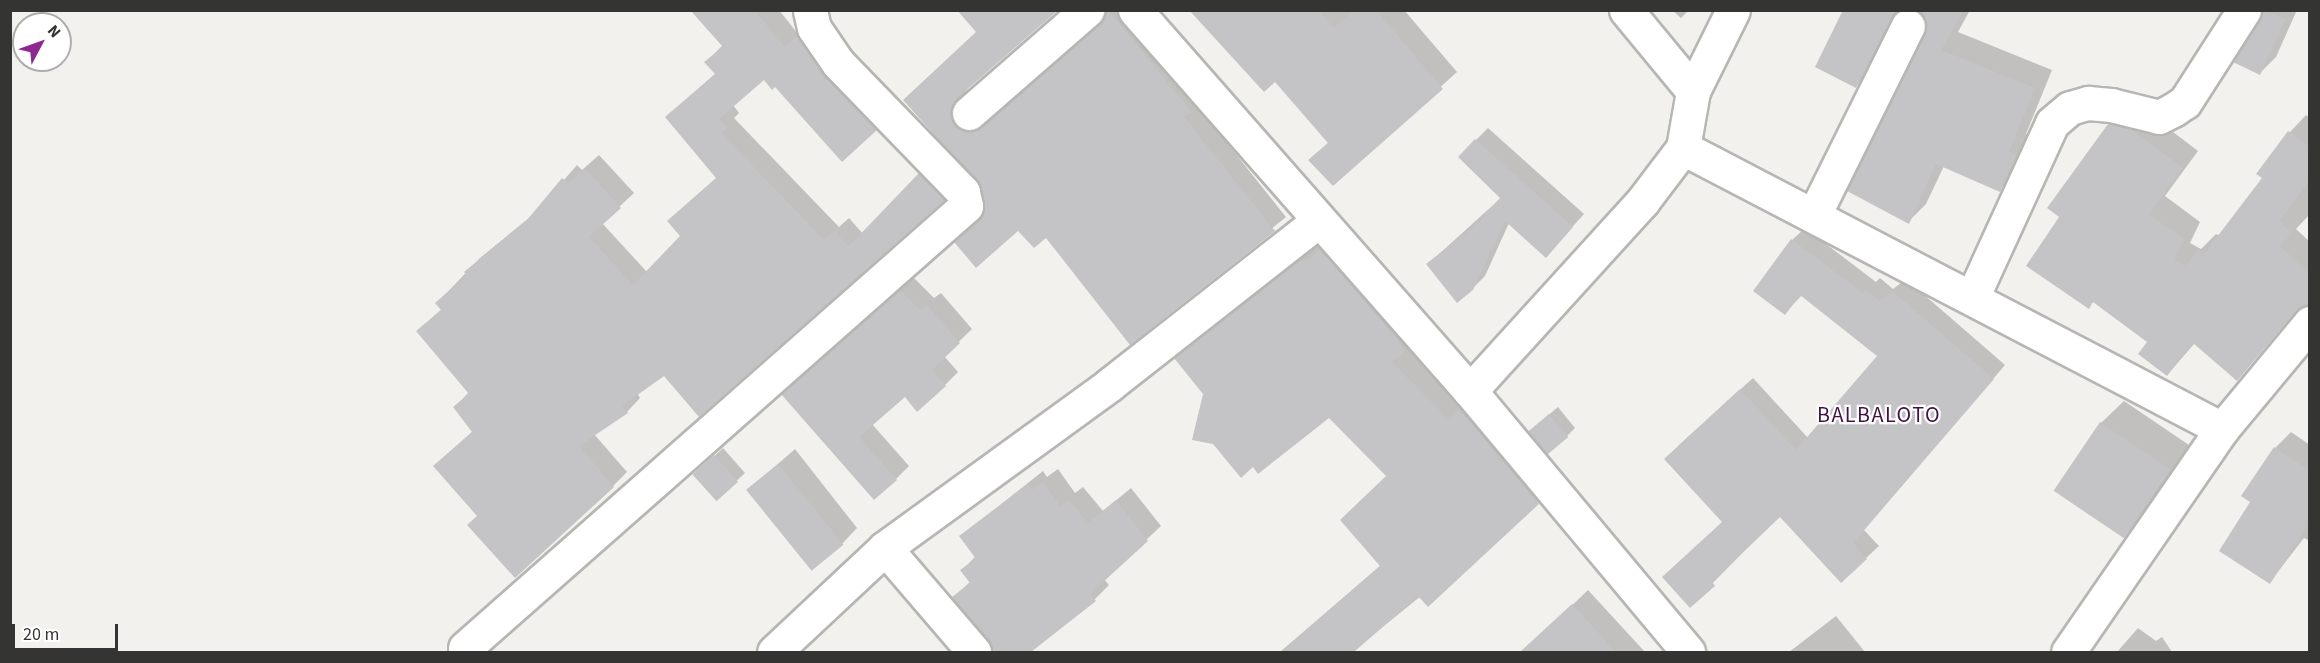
<!DOCTYPE html>
<html>
<head>
<meta charset="utf-8">
<style>
  body { margin:0 }
  #map { position:relative; width:2320px; height:663px; overflow:hidden; background:#f2f1ee; font-family:"Source Sans 3",sans-serif }
  div>[style] { position:absolute }
  .shadow>* { inset:0; background:#0003 }
  .building>* { inset:0; background:#c4c4c7; transform-origin:0 0 }
  .roads { filter:drop-shadow(2px 0 #b6b6b3) drop-shadow(-2px 0 #b6b6b3) drop-shadow(0 2px #b6b6b3) drop-shadow(0 -2px #b6b6b3) }
  .minor>* { height:33px; margin:-16.5px; padding:0 16.5px; transform-origin:16.5px; border-radius:16.5px; background:#fff }
  .tertiary>* { height:33px; margin:-16.5px; padding:0 16.5px; transform-origin:16.5px; border-radius:16.5px; background:#fff }
  span { translate:-50% -50%; white-space:nowrap; text-align:center; line-height:1.15; -webkit-text-stroke:4.5px #fff; paint-order:stroke }
  .quarter-label { font-size:22px; color:#421244; letter-spacing:1.5px }
  .frame { position:absolute; inset:0; border:12px solid #343433; pointer-events:none }
  .north { position:absolute; left:12px; top:12px; width:60px; height:60px; box-sizing:border-box; background:#fff; border:2px solid #aeaead; border-radius:50%; rotate:49deg; font-size:16px; font-weight:700; line-height:24px; text-align:center; color:#343433 }
  .north::after { content:''; display:block; margin:auto; width:21px; height:27px; background:#8c288f; clip-path:polygon(50% 0,100% 100%,50% 72%,0 100%) }
  .scale { position:absolute; left:12px; top:624px; width:106px; height:27px; box-sizing:border-box; border:3px solid #343433; border-top:0; padding-left:8px; font-size:18px; line-height:21px; white-space:nowrap; color:#343433; -webkit-text-stroke:4px #fff; paint-order:stroke }
</style>
</head>
<body>
<div id="map">
  <div class="shadow">
    <div style="clip-path:polygon(758px 10px,779px 10px,798px 34px,811px 23px,890px 116px,876px 129px,764px 78px,733px 105px,739px 113px,734px 118px,839px 227px,849px 218px,863px 234px,933px 161px,957px 185px,944px 199px,637px 393px,640px 398px,627px 412px,594px 434px,627px 472px,613px 486px,479px 516px,435px 466px,473px 431px,455px 407px,469px 392px,418px 331px,442px 309px,437px 303px,480px 258px,535px 213px,577px 165px,582px 170px,599px 155px,634px 193px,602px 223px,647px 272px,682px 236px,669px 221px,718px 177px,667px 117px,716px 73px,706px 62px)"></div>
    <div style="clip-path:polygon(1056px 10px,968px 87px,962px 103px,985px 120px,995px 115px,1102px 23px,1106px 10px,1130px 10px,1196px 104px,1286px 217px,1130px 343px,1046px 236px,1018px 229px,985px 213px,983px 187px,917px 88px)"></div>
    <div style="clip-path:polygon(1192px 10px,1404px 10px,1457px 72px,1333px 184px,1310px 160px,1329px 142px,1275px 80px)"></div>
    <div style="clip-path:polygon(1672px 10px,1689px 10px,1681px 18px)"></div>
    <div style="clip-path:polygon(1845px 10px,1904px 10px,1874px 69px,1856px 86px)"></div>
    <div style="clip-path:polygon(1920px 10px,1970px 10px,1958px 32px,2052px 70px,2026px 134px,2034px 137px,2017px 172px,1999px 190px,1944px 166px,1926px 204px,1908px 222px,1926px 35px,1925px 15px)"></div>
    <div style="clip-path:polygon(2263px 10px,2297px 10px,2276px 57px,2260px 73px)"></div>
    <div style="clip-path:polygon(2126px 108px,2148px 113px,2198px 151px,2165px 196px,2200px 222px,2190px 243px,2201px 249px,2216px 234px,2220px 236px,2264px 178px,2258px 173px,2290px 132px,2306px 115px,2310px 118px,2310px 214px,2296px 229px,2310px 242px,2310px 304px,2301px 305px,2237px 379px,2195px 343px,2167px 375px,2150px 342px,2061px 216px,2109px 125px)"></div>
    <div style="clip-path:polygon(1488px 128px,1584px 214px,1558px 243px,1509px 223px,1485px 276px,1472px 289px,1428px 264px,1502px 197px,1476px 140px)"></div>
    <div style="clip-path:polygon(1805px 228px,1876px 282px,1880px 278px,1893px 289px,1906px 279px,2005px 365px,1864px 530px,1879px 546px,1866px 558px,1781px 514px,1690px 606px,1724px 521px,1678px 446px,1753px 378px,1808px 438px,1879px 355px,1802px 295px,1785px 313px,1792px 240px)"></div>
    <div style="clip-path:polygon(1338px 234px,1550px 491px,1352px 652px,1280px 652px,1381px 565px,1388px 476px,1329px 416px,1204px 394px,1176px 358px,1317px 244px,1320px 248px)"></div>
    <div style="clip-path:polygon(914px 278px,934px 298px,941px 293px,972px 329px,944px 356px,958px 372px,945px 385px,905px 395px,872px 424px,909px 466px,896px 479px,797px 381px)"></div>
    <div style="clip-path:polygon(2124px 401px,2192px 447px,2146px 514px,2124px 536px,2057px 491px,2101px 423px)"></div>
    <div style="clip-path:polygon(1558px 407px,1575px 428px,1567px 436px,1538px 424px)"></div>
    <div style="clip-path:polygon(2291px 432px,2310px 445px,2310px 541px,2304px 538px,2270px 582px,2252px 502px,2275px 448px)"></div>
    <div style="clip-path:polygon(723px 448px,745px 473px,717px 499px,703px 467px)"></div>
    <div style="clip-path:polygon(795px 449px,857px 528px,842px 544px,748px 490px)"></div>
    <div style="clip-path:polygon(1058px 469px,1075px 493px,1083px 487px,1103px 511px,1131px 488px,1161px 526px,1104px 579px,1109px 585px,1095px 599px,1029px 652px,992px 652px,990px 639px,954px 597px,971px 581px,962px 570px,976px 556px,961px 536px,1043px 471px,1047px 477px)"></div>
    <div style="clip-path:polygon(1588px 590px,1645px 652px,1549px 652px,1537px 639px)"></div>
    <div style="clip-path:polygon(1836px 616px,1865px 652px,1789px 652px)"></div>
    <div style="clip-path:polygon(2138px 628px,2156px 641px,2162px 637px,2172px 652px,2117px 652px)"></div>
  </div>
  <div class="building">
    <div style="clip-path:polygon(690px 10px,755px 10px,784px 47px,797px 35px,825px 76px,877px 130px,842px 162px,775px 87px,772px 90px,764px 80px,719px 119px,727px 128px,721px 133px,824px 240px,835px 231px,848px 247px,919px 173px,945px 200px,699px 417px,664px 376px,622px 406px,628px 413px,579px 446px,614px 487px,515px 578px,467px 525px,477px 516px,433px 466px,472px 432px,453px 407px,469px 394px,416px 331px,441px 310px,435px 303px,467px 275px,464px 272px,527px 220px,562px 178px,568px 183px,585px 168px,621px 208px,589px 237px,633px 285px,680px 236px,667px 221px,716px 178px,665px 117px,715px 74px,704px 62px,723px 47px)"></div>
    <div style="clip-path:polygon(957px 10px,1058px 10px,956px 99px,951px 116px,955px 126px,972px 131px,981px 127px,1099px 24px,1108px 10px,1176px 93px,1191px 112px,1184px 117px,1275px 231px,1130px 345px,1046px 238px,1034px 248px,1018px 231px,976px 268px,954px 242px,984px 212px,981px 187px,903px 100px,976px 32px)"></div>
    <div style="clip-path:polygon(1189px 10px,1318px 10px,1334px 28px,1354px 10px,1376px 10px,1443px 89px,1333px 186px,1308px 160px,1328px 143px,1275px 82px,1264px 92px)"></div>
    <div style="clip-path:polygon(1843px 10px,1898px 10px,1856px 88px,1815px 67px)"></div>
    <div style="clip-path:polygon(1918px 10px,1964px 10px,1941px 50px,2035px 88px,2009px 152px,2017px 155px,2000px 192px,1936px 164px,1909px 224px,1847px 191px,1925px 34px,1927px 24px)"></div>
    <div style="clip-path:polygon(2263px 10px,2286px 19px,2260px 75px,2233px 62px)"></div>
    <div style="clip-path:polygon(2108px 124px,2131px 129px,2183px 168px,2149px 214px,2184px 239px,2174px 260px,2185px 266px,2198px 249px,2204px 254px,2262px 178px,2256px 174px,2288px 131px,2310px 147px,2310px 180px,2279px 221px,2292px 233px,2280px 246px,2310px 274px,2310px 305px,2296px 311px,2237px 381px,2193px 343px,2167px 376px,2138px 354px,2147px 342px,2093px 302px,2089px 309px,2026px 266px,2059px 217px,2047px 208px)"></div>
    <div style="clip-path:polygon(1475px 139px,1573px 227px,1546px 258px,1505px 221px,1473px 290px,1457px 303px,1426px 264px,1471px 229px,1500px 198px,1458px 157px)"></div>
    <div style="clip-path:polygon(1791px 239px,1863px 293px,1866px 290px,1879px 301px,1892px 291px,1994px 379px,1853px 543px,1867px 559px,1841px 583px,1780px 517px,1712px 582px,1715px 586px,1690px 608px,1662px 577px,1722px 522px,1664px 459px,1740px 389px,1796px 450px,1877px 356px,1800px 295px,1785px 315px,1753px 291px)"></div>
    <div style="clip-path:polygon(1321px 249px,1406px 350px,1392px 362px,1448px 419px,1459px 409px,1539px 504px,1428px 607px,1418px 596px,1354px 652px,1281px 652px,1380px 566px,1340px 520px,1386px 476px,1329px 418px,1258px 474px,1253px 467px,1241px 478px,1213px 444px,1192px 440px,1203px 394px,1174px 358px,1300px 259px,1303px 263px)"></div>
    <div style="clip-path:polygon(900px 290px,920px 310px,927px 305px,960px 343px,932px 370px,946px 386px,917px 412px,905px 397px,859px 437px,897px 480px,874px 500px,781px 394px)"></div>
    <div style="left:1549px;top:414px;width:30px;height:28px;rotate:50deg"></div>
    <div style="left:2100px;top:422px;width:85px;height:83px;rotate:34deg"></div>
    <div style="clip-path:polygon(2274px 447px,2310px 471px,2310px 522px,2270px 584px,2219px 551px,2250px 502px,2241px 496px)"></div>
    <div style="left:714px;top:455px;width:36px;height:29px;rotate:48deg"></div>
    <div style="left:778px;top:464px;width:104px;height:41px;rotate:51deg"></div>
    <div style="clip-path:polygon(1043px 482px,1060px 506px,1069px 500px,1088px 523px,1116px 500px,1148px 541px,1090px 594px,1096px 601px,1031px 652px,992px 652px,988px 640px,952px 597px,970px 583px,960px 570px,976px 559px,959px 536px,1028px 484px,1032px 490px)"></div>
    <div style="clip-path:polygon(1572px 604px,1616px 652px,1520px 652px)"></div>
  </div>
  <div class="roads">
    <div class="minor">
      <div style="left:1626px;top:10px;width:105px;rotate:50.4deg"></div>
      <div style="left:969px;top:113px;width:157px;rotate:-41.1deg"></div>
      <div style="left:1683px;top:148px;width:58px;rotate:-80deg"></div>
      <div style="left:1693px;top:91px;width:90px;rotate:-63.7deg"></div>
      <div style="left:1814px;top:215px;width:211px;rotate:-63.6deg"></div>
      <div style="left:1972px;top:298px;width:192px;rotate:-65.4deg"></div>
      <div style="left:2052px;top:123px;width:23px;rotate:-40deg"></div>
      <div style="left:2070px;top:108px;width:19px;rotate:-16deg"></div>
      <div style="left:2088px;top:103px;width:23px;rotate:5deg"></div>
      <div style="left:2111px;top:105px;width:49px;rotate:14deg"></div>
      <div style="left:2159px;top:117px;width:16px;rotate:-27deg"></div>
      <div style="left:2173px;top:110px;width:14px;rotate:-34deg"></div>
      <div style="left:2185px;top:102px;width:109px;rotate:-57.3deg"></div>
      <div style="left:1470px;top:391px;width:256px;rotate:-47.7deg"></div>
      <div style="left:1642px;top:202px;width:68px;rotate:-52.8deg"></div>
      <div style="left:1683px;top:148px;width:608px;rotate:27.53deg"></div>
      <div style="left:2222px;top:429px;width:271px;rotate:124.6deg"></div>
      <div style="left:2222px;top:429px;width:138px;rotate:-50.3deg"></div>
      <div style="left:885px;top:548px;width:137px;rotate:49.4deg"></div>
      <div style="left:465px;top:648px;width:668px;rotate:-41.42deg"></div>
      <div style="left:966px;top:206px;width:14px;rotate:-102deg"></div>
      <div style="left:963px;top:192px;width:180px;rotate:-134.1deg"></div>
      <div style="left:838px;top:63px;width:42px;rotate:-124.4deg"></div>
      <div style="left:814px;top:28px;width:18px;rotate:-103deg"></div>
      <div style="left:774px;top:652px;width:152px;rotate:-43.1deg"></div>
      <div style="left:885px;top:548px;width:277px;rotate:-36deg"></div>
      <div style="left:1109px;top:385px;width:266px;rotate:-38.1deg"></div>
    </div>
    <div class="tertiary">
      <div style="left:1135px;top:10px;width:507px;rotate:48.68deg"></div>
      <div style="left:1470px;top:391px;width:340px;rotate:50.1deg"></div>
    </div>
  </div>
  <div class="quarter-label">
    <span style="left:1879px;top:416px">BALBALOTO</span>
  </div>
  <div class="frame"></div>
  <div class="north">N</div>
  <div class="scale">20 m</div>
</div>
</body>
</html>
